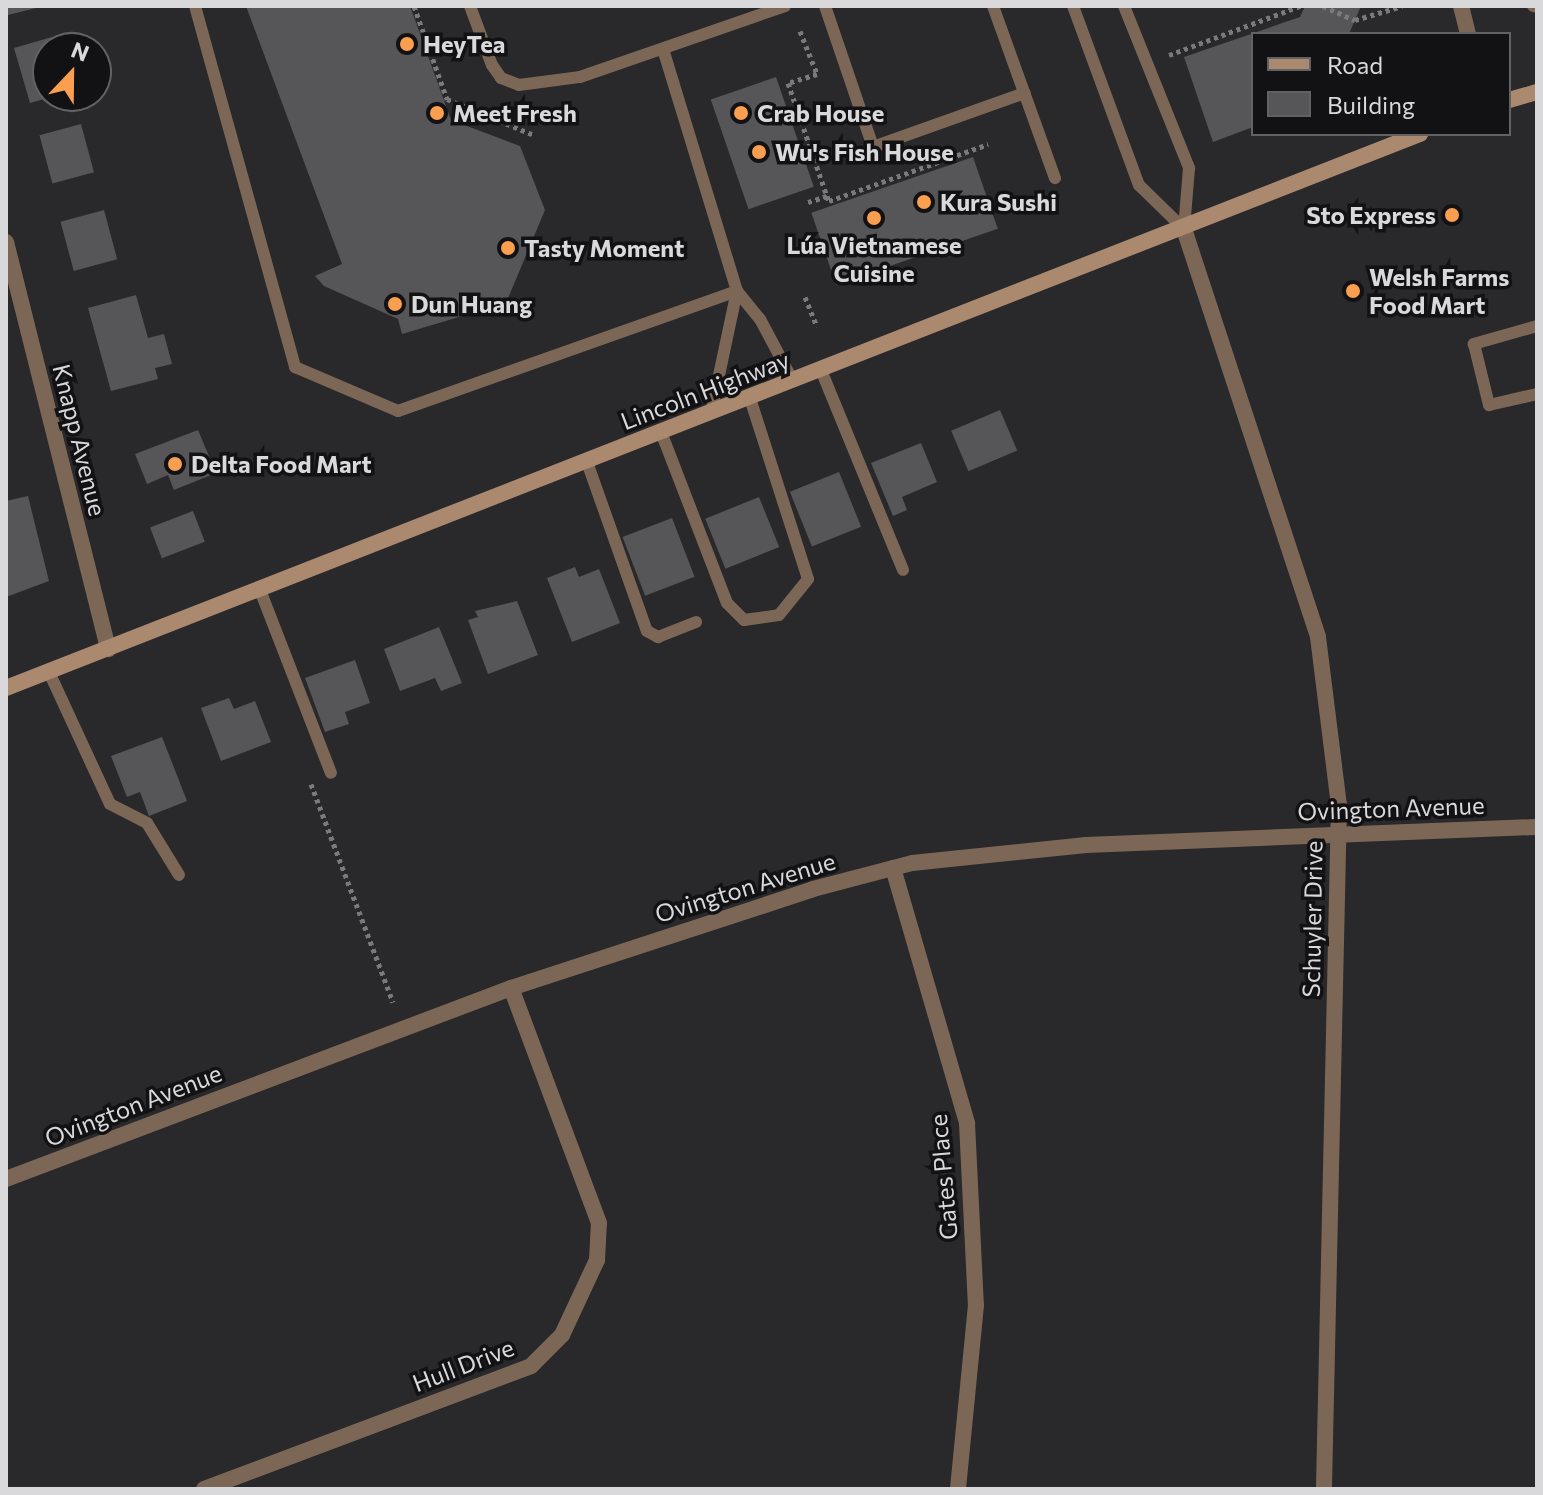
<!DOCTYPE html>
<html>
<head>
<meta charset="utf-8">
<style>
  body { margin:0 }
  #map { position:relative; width:1543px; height:1495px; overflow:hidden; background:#29282b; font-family:Commissioner,sans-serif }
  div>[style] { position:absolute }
  .building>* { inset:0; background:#565659; transform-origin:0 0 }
  .path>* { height:5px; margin-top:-2.5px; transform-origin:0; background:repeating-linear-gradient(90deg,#7a7a7c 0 4px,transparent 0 8px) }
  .lane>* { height:12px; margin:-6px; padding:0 6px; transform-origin:6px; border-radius:6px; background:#7c6756 }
  .street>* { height:16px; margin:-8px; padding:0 8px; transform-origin:8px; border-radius:8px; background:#7c6756 }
  .secondary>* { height:16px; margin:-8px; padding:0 8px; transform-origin:8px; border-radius:8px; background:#ab896f }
  .dots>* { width:22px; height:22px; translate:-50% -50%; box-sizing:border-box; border:4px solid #121113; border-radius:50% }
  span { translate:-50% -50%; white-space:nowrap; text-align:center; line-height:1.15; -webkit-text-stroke:7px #121113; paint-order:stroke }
  .poi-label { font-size:24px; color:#d9d9db; font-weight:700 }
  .left { translate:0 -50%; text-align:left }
  .right { translate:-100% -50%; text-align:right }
  .street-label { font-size:24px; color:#d9d9db }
  .frame { position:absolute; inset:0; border:8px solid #d9d9db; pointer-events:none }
  .legend { position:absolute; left:1251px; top:32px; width:260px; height:104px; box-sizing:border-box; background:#121113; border:2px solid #626163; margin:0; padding:10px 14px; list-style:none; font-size:24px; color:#d9d9db }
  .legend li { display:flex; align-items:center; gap:16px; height:40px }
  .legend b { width:40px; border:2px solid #626163 }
  .north { position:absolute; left:32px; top:32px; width:80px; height:80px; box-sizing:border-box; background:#121113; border:2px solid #626163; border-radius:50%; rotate:22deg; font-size:22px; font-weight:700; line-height:32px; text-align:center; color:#d9d9db }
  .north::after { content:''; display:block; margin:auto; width:28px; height:36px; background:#fa9f4f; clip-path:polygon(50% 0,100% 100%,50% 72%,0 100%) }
</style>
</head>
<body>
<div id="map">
  <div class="building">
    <div style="clip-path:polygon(6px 6px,40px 6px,40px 7px,8px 15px)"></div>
    <div style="clip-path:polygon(246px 6px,410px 6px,451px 120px,520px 146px,545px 210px,506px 303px,402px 334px,398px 319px,324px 286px,315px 276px,342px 264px)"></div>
    <div style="clip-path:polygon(1305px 6px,1361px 6px,1349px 34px,1253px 34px,1253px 127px,1213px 142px,1184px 57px,1300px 17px)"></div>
    <div style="clip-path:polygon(59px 35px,62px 48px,48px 48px,48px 98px,30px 103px,14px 48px)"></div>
    <div style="left:776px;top:77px;width:116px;height:69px;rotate:71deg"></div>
    <div style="left:81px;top:124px;width:50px;height:43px;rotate:75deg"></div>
    <div style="left:973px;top:157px;width:76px;height:171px;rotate:71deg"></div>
    <div style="left:104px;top:210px;width:51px;height:45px;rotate:75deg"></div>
    <div style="clip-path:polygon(136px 295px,148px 338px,164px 334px,172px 364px,155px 368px,158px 379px,111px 391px,88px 308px)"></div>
    <div style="left:1000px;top:410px;width:44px;height:53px;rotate:67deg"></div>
    <div style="clip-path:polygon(198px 430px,216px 473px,174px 490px,168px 475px,147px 484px,135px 454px)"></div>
    <div style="clip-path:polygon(921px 443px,937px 482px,902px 497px,907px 510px,893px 516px,871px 463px)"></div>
    <div style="left:839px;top:472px;width:59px;height:53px;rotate:68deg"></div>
    <div style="clip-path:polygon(28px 496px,49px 581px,6px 597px,6px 501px)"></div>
    <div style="left:759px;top:497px;width:54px;height:58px;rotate:68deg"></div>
    <div style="left:193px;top:511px;width:33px;height:46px;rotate:69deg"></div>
    <div style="left:672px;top:518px;width:63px;height:53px;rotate:69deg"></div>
    <div style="clip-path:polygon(575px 567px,579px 577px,599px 569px,620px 623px,572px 642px,547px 578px)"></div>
    <div style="clip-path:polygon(517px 601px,538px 655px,488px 674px,468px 620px,478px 617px,475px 611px)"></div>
    <div style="clip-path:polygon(439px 627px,462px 683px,441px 691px,435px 678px,400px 691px,384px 649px)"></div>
    <div style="clip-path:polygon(355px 660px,370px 703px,345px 712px,349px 724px,325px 732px,305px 678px)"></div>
    <div style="clip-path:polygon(229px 698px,234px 709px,255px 701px,271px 742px,221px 761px,201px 708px)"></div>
    <div style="clip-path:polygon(162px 737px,187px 801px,149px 816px,140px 792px,127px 797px,111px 756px)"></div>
  </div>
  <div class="path">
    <div style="left:414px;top:6px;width:99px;rotate:70.5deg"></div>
    <div style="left:447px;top:99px;width:94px;rotate:22.5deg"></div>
    <div style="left:1323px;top:6px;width:35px;rotate:24deg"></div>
    <div style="left:1355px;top:20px;width:49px;rotate:-16.6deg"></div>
    <div style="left:800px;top:31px;width:46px;rotate:68.4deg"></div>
    <div style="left:817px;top:74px;width:30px;rotate:163deg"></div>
    <div style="left:788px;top:83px;width:120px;rotate:71deg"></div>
    <div style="left:827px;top:196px;width:20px;rotate:162deg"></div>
    <div style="left:1169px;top:55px;width:140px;rotate:-20.5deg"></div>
    <div style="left:827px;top:196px;width:5px;rotate:68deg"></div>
    <div style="left:829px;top:201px;width:169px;rotate:-19.7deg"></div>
    <div style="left:805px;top:297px;width:32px;rotate:68deg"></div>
    <div style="left:311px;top:784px;width:233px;rotate:69.4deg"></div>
  </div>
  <div class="lane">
    <div style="left:195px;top:6px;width:375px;rotate:74.5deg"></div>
    <div style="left:295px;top:367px;width:112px;rotate:23.1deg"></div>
    <div style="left:398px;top:411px;width:360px;rotate:-19.5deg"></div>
    <div style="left:470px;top:6px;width:63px;rotate:69.6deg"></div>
    <div style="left:492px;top:65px;width:16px;rotate:55deg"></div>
    <div style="left:501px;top:78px;width:19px;rotate:21deg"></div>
    <div style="left:519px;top:85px;width:62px;rotate:-7.5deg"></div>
    <div style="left:580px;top:77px;width:217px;rotate:-19.1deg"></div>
    <div style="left:825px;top:6px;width:149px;rotate:71.2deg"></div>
    <div style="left:873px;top:147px;width:161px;rotate:-19.6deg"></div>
    <div style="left:993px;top:6px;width:183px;rotate:70.2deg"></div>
    <div style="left:1073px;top:6px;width:191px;rotate:69.8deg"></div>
    <div style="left:1139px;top:185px;width:63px;rotate:44.4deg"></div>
    <div style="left:1124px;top:6px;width:175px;rotate:68.1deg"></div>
    <div style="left:1189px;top:168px;width:61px;rotate:94.7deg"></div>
    <div style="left:1533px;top:6px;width:4px;rotate:14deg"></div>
    <div style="left:663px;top:49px;width:253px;rotate:73deg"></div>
    <div style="left:737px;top:291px;width:36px;rotate:51deg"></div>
    <div style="left:760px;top:319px;width:70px;rotate:62deg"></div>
    <div style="left:1537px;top:326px;width:66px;rotate:164.1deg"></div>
    <div style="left:1474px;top:344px;width:63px;rotate:76.2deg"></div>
    <div style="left:1489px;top:405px;width:49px;rotate:-12.9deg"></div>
    <div style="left:821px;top:370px;width:216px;rotate:67.7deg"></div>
    <div style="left:711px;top:413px;width:125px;rotate:-78deg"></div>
    <div style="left:661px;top:432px;width:183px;rotate:68.9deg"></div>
    <div style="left:727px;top:603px;width:24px;rotate:45deg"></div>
    <div style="left:744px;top:620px;width:35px;rotate:-8deg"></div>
    <div style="left:779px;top:615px;width:46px;rotate:-51.1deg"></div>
    <div style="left:808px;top:579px;width:190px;rotate:-107.8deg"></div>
    <div style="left:587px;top:462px;width:179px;rotate:70.5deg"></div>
    <div style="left:647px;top:631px;width:13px;rotate:29deg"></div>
    <div style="left:658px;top:637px;width:41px;rotate:-21.5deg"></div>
    <div style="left:260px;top:590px;width:196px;rotate:68.8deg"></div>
    <div style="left:49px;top:672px;width:145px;rotate:65.2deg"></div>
    <div style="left:110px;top:804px;width:42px;rotate:27.2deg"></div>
    <div style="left:147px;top:823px;width:61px;rotate:58.4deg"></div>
  </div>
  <div class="street">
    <div style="left:1461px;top:6px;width:29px;rotate:76deg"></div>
    <div style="left:1184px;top:229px;width:429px;rotate:71.8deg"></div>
    <div style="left:1318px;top:637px;width:169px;rotate:82.9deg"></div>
    <div style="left:1339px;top:805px;width:684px;rotate:91.26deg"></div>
    <div style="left:6px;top:242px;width:420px;rotate:75.9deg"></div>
    <div style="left:893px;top:868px;width:266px;rotate:73.8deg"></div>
    <div style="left:967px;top:1123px;width:182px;rotate:87.2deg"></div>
    <div style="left:976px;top:1305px;width:185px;rotate:95.6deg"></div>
    <div style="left:6px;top:1179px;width:540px;rotate:-20.72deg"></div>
    <div style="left:511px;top:988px;width:318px;rotate:-18.1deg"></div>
    <div style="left:813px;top:889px;width:102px;rotate:-14.7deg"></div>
    <div style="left:912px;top:863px;width:175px;rotate:-5.9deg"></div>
    <div style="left:1086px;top:845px;width:451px;rotate:-2.3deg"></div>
    <div style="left:204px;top:1489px;width:349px;rotate:-20.6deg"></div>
    <div style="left:531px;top:1366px;width:44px;rotate:-45deg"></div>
    <div style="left:562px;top:1335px;width:83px;rotate:-65deg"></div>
    <div style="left:597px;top:1260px;width:37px;rotate:-87deg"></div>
    <div style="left:599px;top:1223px;width:251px;rotate:-110.5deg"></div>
  </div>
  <div class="secondary">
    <div style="left:1509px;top:100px;width:29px;rotate:-16deg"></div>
    <div style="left:6px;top:688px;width:1519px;rotate:-21.4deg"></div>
  </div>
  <div class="dots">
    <div style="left:407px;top:44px;background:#fa9f4f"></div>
    <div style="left:437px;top:113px;background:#fa9f4f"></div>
    <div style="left:741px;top:113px;background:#fa9f4f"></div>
    <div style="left:759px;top:152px;background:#fa9f4f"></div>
    <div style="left:924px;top:202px;background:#fa9f4f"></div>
    <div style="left:1452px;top:215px;background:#fa9f4f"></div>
    <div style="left:874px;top:218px;background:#fa9f4f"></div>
    <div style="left:508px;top:248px;background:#fa9f4f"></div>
    <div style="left:1353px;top:291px;background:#fa9f4f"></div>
    <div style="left:395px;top:304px;background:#fa9f4f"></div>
    <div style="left:175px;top:464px;background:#fa9f4f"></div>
  </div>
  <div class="poi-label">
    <span class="left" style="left:423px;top:44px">HeyTea</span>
    <span class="left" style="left:453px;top:113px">Meet Fresh</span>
    <span class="left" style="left:757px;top:113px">Crab House</span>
    <span class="left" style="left:775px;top:152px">Wu's Fish House</span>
    <span class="left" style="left:940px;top:202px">Kura Sushi</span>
    <span class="right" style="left:1436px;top:215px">Sto Express</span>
    <span style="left:874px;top:259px">Lúa Vietnamese<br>Cuisine</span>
    <span class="left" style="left:524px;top:248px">Tasty Moment</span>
    <span class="left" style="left:1369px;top:291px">Welsh Farms<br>Food Mart</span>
    <span class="left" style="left:411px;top:304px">Dun Huang</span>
    <span class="left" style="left:191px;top:464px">Delta Food Mart</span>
  </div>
  <div class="street-label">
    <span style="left:705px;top:390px;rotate:-21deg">Lincoln Highway</span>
    <span style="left:80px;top:440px;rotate:76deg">Knapp Avenue</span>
    <span style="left:1391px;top:808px;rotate:-2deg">Ovington Avenue</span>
    <span style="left:745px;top:887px;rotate:-17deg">Ovington Avenue</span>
    <span style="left:1312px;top:919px;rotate:-89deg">Schuyler Drive</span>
    <span style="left:133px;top:1105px;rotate:-21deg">Ovington Avenue</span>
    <span style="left:943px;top:1177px;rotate:-95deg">Gates Place</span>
    <span style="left:463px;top:1365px;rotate:-21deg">Hull Drive</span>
  </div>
  <div class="frame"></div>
  <ul class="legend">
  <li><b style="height:10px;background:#ab896f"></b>Road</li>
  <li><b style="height:22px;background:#565659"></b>Building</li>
  </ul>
  <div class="north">N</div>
</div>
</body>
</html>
